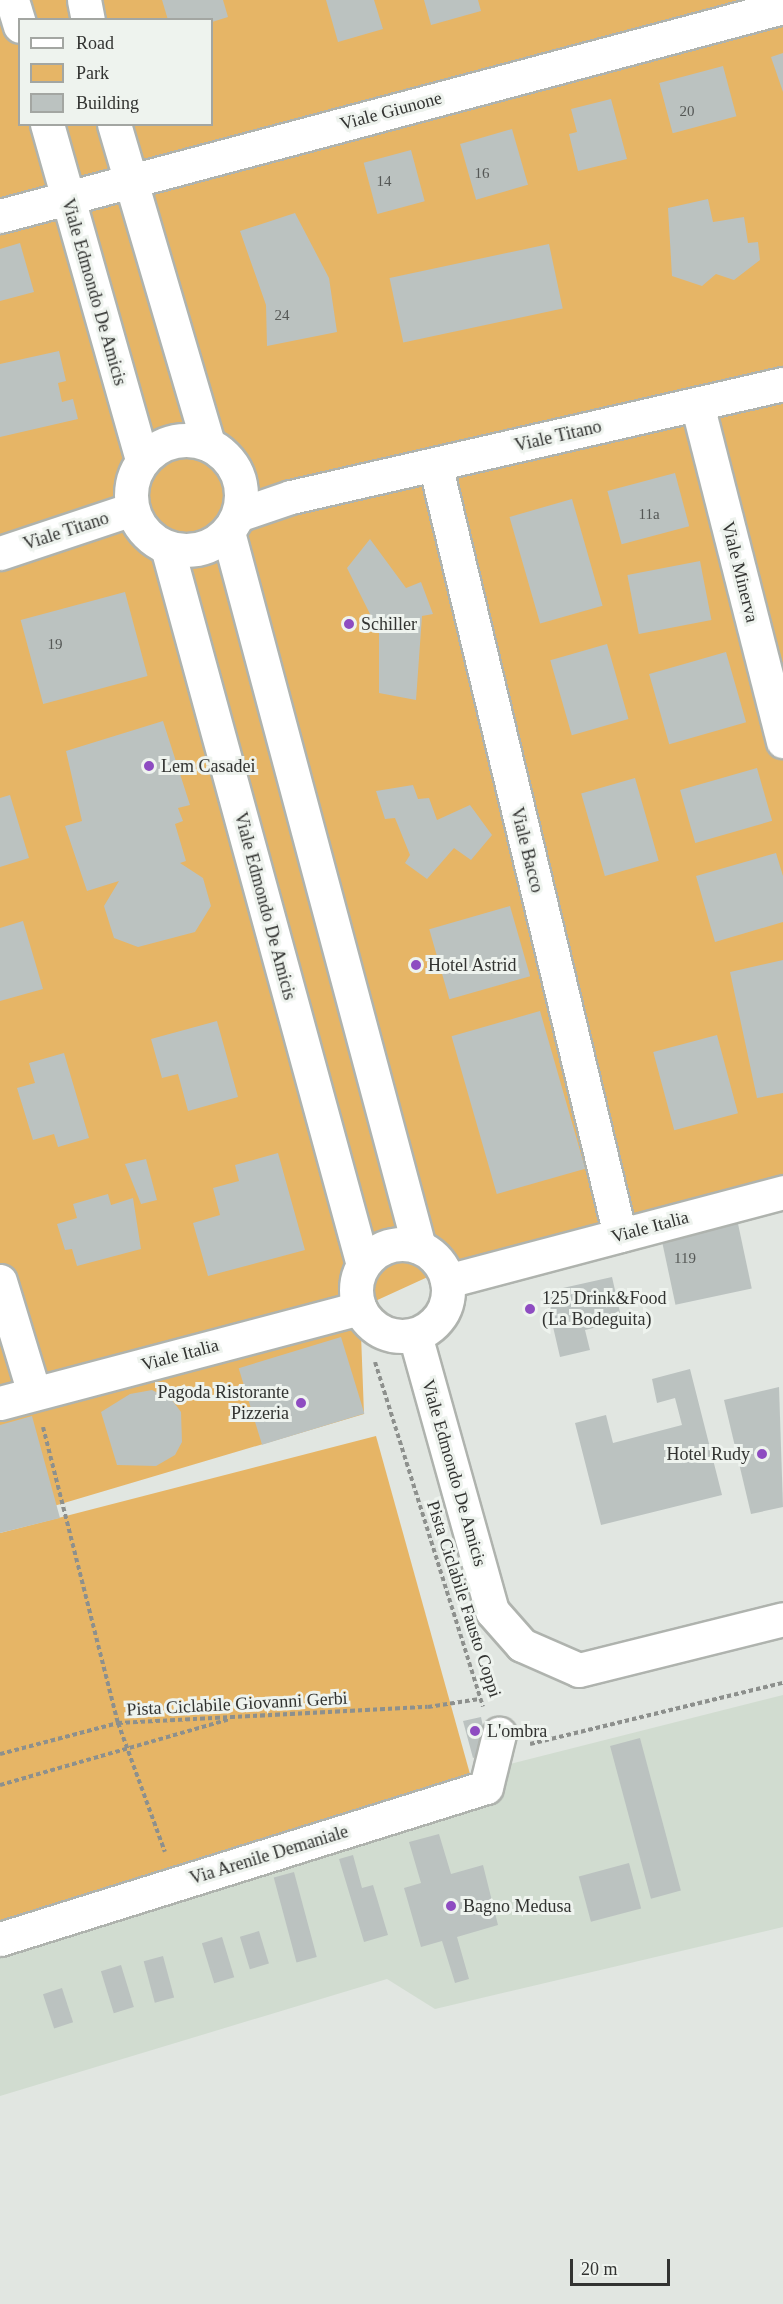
<!DOCTYPE html>
<html>
<head>
<meta charset="utf-8">
<style>
  body { margin:0 }
  #map { position:relative; width:783px; height:2304px; overflow:hidden; background:#e1e6e1; font-family:"Times New Roman",serif }
  div>[style] { position:absolute }
  .built>* { inset:0; background:#d1dcd0 }
  .green>* { inset:0; background:#e6b566 }
  .building>* { inset:0; background:#bbc2c0; transform-origin:0 0 }
  .path>* { height:4px; margin-top:-2px; transform-origin:0; background:repeating-linear-gradient(90deg,#8d908d 0 4.5px,transparent 0 7.5px) }
  .roads { filter:drop-shadow(2px 0 #afb3ae) drop-shadow(-2px 0 #afb3ae) drop-shadow(0 2px #afb3ae) drop-shadow(0 -2px #afb3ae) }
  .minor>* { height:33px; margin:-16.5px; padding:0 16.5px; transform-origin:16.5px; border-radius:16.5px; background:#fff }
  .minor>.ring { margin:-16.5px; padding:0; box-sizing:content-box; background:none; border:33px solid #fff; border-radius:50% }
  .dots>* { width:16px; height:16px; translate:-50% -50%; box-sizing:border-box; border:3px solid #eef3ee; border-radius:50% }
  span { translate:-50% -50%; white-space:nowrap; text-align:center; line-height:1.15; -webkit-text-stroke:6px #eef3ee; paint-order:stroke }
  .number-label { font-size:15px; color:#545755 }
  .number-label span { -webkit-text-stroke-width:0 }
  .street-label { font-size:18px; color:#323331 }
  .poi-label { font-size:18px; color:#323331 }
  .left { translate:0 -50%; text-align:left }
  .right { translate:-100% -50%; text-align:right }
  .legend { position:absolute; left:18px; top:18px; width:195px; height:108px; box-sizing:border-box; background:#eef3ee; border:2px solid #a3a6a2; margin:0; padding:8px 10px; list-style:none; font-size:18px; color:#323331 }
  .legend li { display:flex; align-items:center; gap:12px; height:30px }
  .legend b { width:30px; border:2px solid #a3a6a2 }
  .scale { position:absolute; left:570px; top:2259px; width:100px; height:27px; box-sizing:border-box; border:3px solid #323331; border-top:0; padding-left:8px; font-size:18px; line-height:21px; white-space:nowrap; color:#323331; -webkit-text-stroke:4px #eef3ee; paint-order:stroke }
</style>
</head>
<body>
<div id="map">
  <div class="built">
    <div style="clip-path:polygon(783px 1695px,783px 1927px,435px 2009px,387px 1979px,0 2096px,0 1945px,470px 1774px)"></div>
  </div>
  <div class="green">
    <div style="clip-path:polygon(evenodd,0 0,783px 0,783px 1182px,443px 1270px,360px 1308px,364px 1414px,0 1522px,0 0,20px 20px,212px 20px,212px 124px,20px 124px,20px 20px)"></div>
    <div style="clip-path:polygon(376px 1436px,470px 1774px,0 1943px,0 1533px)"></div>
  </div>
  <div class="building">
    <div style="clip-path:polygon(162px 0,223px 0,228px 17px,212px 22px,168px 20px)"></div>
    <div style="clip-path:polygon(326px 0,374px 0,383px 29px,338px 42px)"></div>
    <div style="clip-path:polygon(424px 0,478px 0,481px 11px,431px 25px)"></div>
    <div style="clip-path:polygon(783px 53px,783px 92px,771px 57px)"></div>
    <div style="left:723px;top:66px;width:52px;height:66px;rotate:75deg"></div>
    <div style="clip-path:polygon(611px 99px,627px 159px,578px 171px,569px 134px,577px 132px,571px 109px)"></div>
    <div style="left:512px;top:129px;width:58px;height:54px;rotate:74deg"></div>
    <div style="left:411px;top:150px;width:53px;height:49px;rotate:75deg"></div>
    <div style="clip-path:polygon(708px 199px,713px 222px,744px 217px,748px 243px,758px 242px,760px 260px,734px 280px,716px 274px,702px 286px,672px 276px,668px 208px)"></div>
    <div style="clip-path:polygon(295px 213px,329px 278px,337px 332px,267px 346px,266px 305px,240px 231px)"></div>
    <div style="clip-path:polygon(20px 243px,34px 292px,0 301px,0 249px)"></div>
    <div style="left:549px;top:244px;width:66px;height:163px;rotate:78deg"></div>
    <div style="clip-path:polygon(59px 351px,66px 381px,58px 383px,62px 402px,73px 399px,78px 419px,0 437px,0 364px)"></div>
    <div style="left:675px;top:473px;width:55px;height:70px;rotate:75deg"></div>
    <div style="left:572px;top:499px;width:111px;height:65px;rotate:74deg"></div>
    <div style="clip-path:polygon(370px 539px,406px 588px,421px 582px,433px 614px,422px 616px,416px 700px,379px 693px,379px 632px,347px 568px)"></div>
    <div style="left:700px;top:561px;width:60px;height:74px;rotate:79deg"></div>
    <div style="left:125px;top:592px;width:87px;height:108px;rotate:75deg"></div>
    <div style="left:607px;top:644px;width:78px;height:59px;rotate:74deg"></div>
    <div style="left:726px;top:652px;width:73px;height:80px;rotate:74deg"></div>
    <div style="clip-path:polygon(163px 721px,190px 805px,178px 808px,183px 821px,175px 824px,186px 861px,180px 863px,203px 878px,211px 906px,195px 932px,138px 947px,114px 938px,104px 906px,119px 881px,87px 891px,65px 826px,82px 821px,66px 751px)"></div>
    <div style="left:757px;top:768px;width:55px;height:80px;rotate:74deg"></div>
    <div style="left:635px;top:778px;width:86px;height:56px;rotate:74deg"></div>
    <div style="clip-path:polygon(413px 785px,418px 799px,429px 798px,437px 820px,470px 805px,492px 835px,471px 860px,454px 848px,427px 879px,405px 863px,410px 855px,395px 818px,385px 819px,376px 791px)"></div>
    <div style="clip-path:polygon(10px 795px,29px 858px,0 867px,0 798px)"></div>
    <div style="clip-path:polygon(776px 853px,783px 876px,783px 922px,715px 942px,696px 876px)"></div>
    <div style="left:510px;top:906px;width:73px;height:84px;rotate:74deg"></div>
    <div style="clip-path:polygon(23px 921px,43px 989px,0 1001px,0 928px)"></div>
    <div style="clip-path:polygon(783px 960px,783px 1093px,757px 1098px,730px 972px)"></div>
    <div style="left:540px;top:1011px;width:164px;height:92px;rotate:74deg"></div>
    <div style="clip-path:polygon(217px 1021px,238px 1097px,188px 1111px,178px 1074px,162px 1078px,151px 1039px)"></div>
    <div style="left:717px;top:1035px;width:81px;height:66px;rotate:75deg"></div>
    <div style="clip-path:polygon(64px 1053px,89px 1138px,58px 1147px,54px 1134px,33px 1140px,17px 1088px,35px 1083px,29px 1063px)"></div>
    <div style="clip-path:polygon(278px 1153px,305px 1250px,208px 1276px,193px 1223px,220px 1215px,213px 1188px,239px 1181px,235px 1165px)"></div>
    <div style="clip-path:polygon(146px 1159px,157px 1200px,141px 1204px,125px 1164px)"></div>
    <div style="clip-path:polygon(108px 1194px,111px 1205px,133px 1198px,141px 1249px,77px 1266px,72px 1249px,65px 1250px,57px 1224px,77px 1218px,73px 1204px)"></div>
    <div style="left:737px;top:1219px;width:71px;height:78px;rotate:78deg"></div>
    <div style="clip-path:polygon(612px 1277px,622px 1321px,585px 1330px,590px 1350px,560px 1357px,545px 1292px)"></div>
    <div style="left:341px;top:1337px;width:80px;height:107px;rotate:73deg"></div>
    <div style="clip-path:polygon(690px 1369px,722px 1495px,601px 1525px,575px 1423px,606px 1415px,613px 1443px,682px 1425px,675px 1398px,657px 1403px,652px 1379px)"></div>
    <div style="clip-path:polygon(779px 1387px,783px 1507px,751px 1514px,724px 1400px)"></div>
    <div style="clip-path:polygon(152px 1390px,172px 1400px,181px 1412px,182px 1442px,175px 1455px,156px 1466px,117px 1465px,101px 1412px,130px 1394px)"></div>
    <div style="clip-path:polygon(32px 1416px,60px 1518px,0 1533px,0 1425px)"></div>
    <div style="clip-path:polygon(481px 1717px,486px 1741px,478px 1743px,481px 1755px,473px 1758px,463px 1721px)"></div>
    <div style="left:640px;top:1738px;width:158px;height:31px;rotate:75deg"></div>
    <div style="clip-path:polygon(439px 1834px,451px 1874px,483px 1865px,498px 1925px,457px 1937px,469px 1979px,455px 1983px,442px 1941px,421px 1947px,404px 1888px,421px 1883px,409px 1842px)"></div>
    <div style="clip-path:polygon(353px 1855px,362px 1888px,373px 1885px,388px 1935px,364px 1942px,339px 1859px)"></div>
    <div style="left:629px;top:1863px;width:47px;height:52px;rotate:75deg"></div>
    <div style="left:294px;top:1872px;width:88px;height:21px;rotate:75deg"></div>
    <div style="left:259px;top:1931px;width:34px;height:20px;rotate:73deg"></div>
    <div style="left:222px;top:1937px;width:42px;height:21px;rotate:73deg"></div>
    <div style="left:163px;top:1956px;width:43px;height:20px;rotate:75deg"></div>
    <div style="left:121px;top:1965px;width:44px;height:21px;rotate:73deg"></div>
    <div style="left:62px;top:1988px;width:36px;height:20px;rotate:72deg"></div>
  </div>
  <div class="path">
    <div style="left:375px;top:1362px;width:361px;rotate:72.6deg"></div>
    <div style="left:43px;top:1427px;width:305px;rotate:75.8deg"></div>
    <div style="left:118px;top:1723px;width:137px;rotate:70deg"></div>
    <div style="left:530px;top:1744px;width:260px;rotate:-13.6deg"></div>
    <div style="left:0;top:1754px;width:122px;rotate:-14.7deg"></div>
    <div style="left:118px;top:1723px;width:310px;rotate:-3deg"></div>
    <div style="left:428px;top:1707px;width:52px;rotate:-8.9deg"></div>
    <div style="left:0;top:1785px;width:239px;rotate:-16deg"></div>
  </div>
  <div class="roads">
    <div class="minor">
      <div style="left:12px;top:0;width:27px;rotate:73deg"></div>
      <div style="left:84px;top:0;width:20px;rotate:79deg"></div>
      <div style="left:47px;top:124px;width:349px;rotate:74.2deg"></div>
      <div style="left:114px;top:124px;width:334px;rotate:73.6deg"></div>
      <div style="left:0;top:216px;width:810px;rotate:-14.95deg"></div>
      <div style="left:697px;top:404px;width:348px;rotate:75.7deg"></div>
      <div class="ring" style="left:131px;top:440px;width:77px;height:77px"></div>
      <div style="left:435px;top:464px;width:793px;rotate:76.51deg"></div>
      <div style="left:238px;top:515px;width:56px;rotate:-18.8deg"></div>
      <div style="left:291px;top:497px;width:505px;rotate:-12.94deg"></div>
      <div style="left:228px;top:532px;width:740px;rotate:75.04deg"></div>
      <div style="left:167px;top:547px;width:744px;rotate:74.73deg"></div>
      <div style="left:0;top:553px;width:139px;rotate:-18.4deg"></div>
      <div class="ring" style="left:356px;top:1244px;width:59px;height:59px"></div>
      <div style="left:0;top:1281px;width:117px;rotate:73.1deg"></div>
      <div style="left:447px;top:1281px;width:348px;rotate:-14.8deg"></div>
      <div style="left:415px;top:1335px;width:287px;rotate:74.4deg"></div>
      <div style="left:492px;top:1611px;width:45px;rotate:48.6deg"></div>
      <div style="left:522px;top:1645px;width:62px;rotate:23.7deg"></div>
      <div style="left:579px;top:1670px;width:210px;rotate:-14deg"></div>
      <div style="left:0;top:1403px;width:372px;rotate:-14.8deg"></div>
      <div style="left:0;top:1939px;width:509px;rotate:-17.37deg"></div>
      <div style="left:486px;top:1787px;width:55px;rotate:-76.2deg"></div>
    </div>
  </div>
  <div class="dots">
    <div style="left:349px;top:624px;background:#8e4cc1"></div>
    <div style="left:149px;top:766px;background:#8e4cc1"></div>
    <div style="left:416px;top:965px;background:#8e4cc1"></div>
    <div style="left:530px;top:1309px;background:#8e4cc1"></div>
    <div style="left:301px;top:1403px;background:#8e4cc1"></div>
    <div style="left:762px;top:1454px;background:#8e4cc1"></div>
    <div style="left:475px;top:1731px;background:#8e4cc1"></div>
    <div style="left:451px;top:1906px;background:#8e4cc1"></div>
  </div>
  <div class="number-label">
    <span style="left:687px;top:112px">20</span>
    <span style="left:482px;top:174px">16</span>
    <span style="left:384px;top:182px">14</span>
    <span style="left:282px;top:316px">24</span>
    <span style="left:649px;top:515px">11a</span>
    <span style="left:55px;top:645px">19</span>
    <span style="left:685px;top:1259px">119</span>
  </div>
  <div class="street-label">
    <span style="left:391px;top:111px;rotate:-15deg">Viale Giunone</span>
    <span style="left:94px;top:292px;rotate:74deg">Viale Edmondo De Amicis</span>
    <span style="left:558px;top:436px;rotate:-13deg">Viale Titano</span>
    <span style="left:66px;top:531px;rotate:-18deg">Viale Titano</span>
    <span style="left:740px;top:572px;rotate:76deg">Viale Minerva</span>
    <span style="left:527px;top:850px;rotate:76deg">Viale Bacco</span>
    <span style="left:265px;top:906px;rotate:75deg">Viale Edmondo De Amicis</span>
    <span style="left:650px;top:1227px;rotate:-15deg">Viale Italia</span>
    <span style="left:180px;top:1355px;rotate:-15deg">Viale Italia</span>
    <span style="left:454px;top:1473px;rotate:74deg">Viale Edmondo De Amicis</span>
    <span style="left:464px;top:1599px;rotate:72deg">Pista Ciclabile Fausto Coppi</span>
    <span style="left:237px;top:1704px;rotate:-3deg">Pista Ciclabile Giovanni Gerbi</span>
    <span style="left:269px;top:1855px;rotate:-17deg">Via Arenile Demaniale</span>
  </div>
  <div class="poi-label">
    <span class="left" style="left:361px;top:624px">Schiller</span>
    <span class="left" style="left:161px;top:766px">Lem Casadei</span>
    <span class="left" style="left:428px;top:965px">Hotel Astrid</span>
    <span class="left" style="left:542px;top:1309px">125 Drink&amp;Food<br>(La Bodeguita)</span>
    <span class="right" style="left:289px;top:1403px">Pagoda Ristorante<br>Pizzeria</span>
    <span class="right" style="left:750px;top:1454px">Hotel Rudy</span>
    <span class="left" style="left:487px;top:1731px">L'ombra</span>
    <span class="left" style="left:463px;top:1906px">Bagno Medusa</span>
  </div>
  <ul class="legend">
  <li><b style="height:8px;background:#fff"></b>Road</li>
  <li><b style="height:16px;background:#e6b566"></b>Park</li>
  <li><b style="height:16px;background:#bbc2c0"></b>Building</li>
  </ul>
  <div class="scale">20 m</div>
</div>
</body>
</html>
